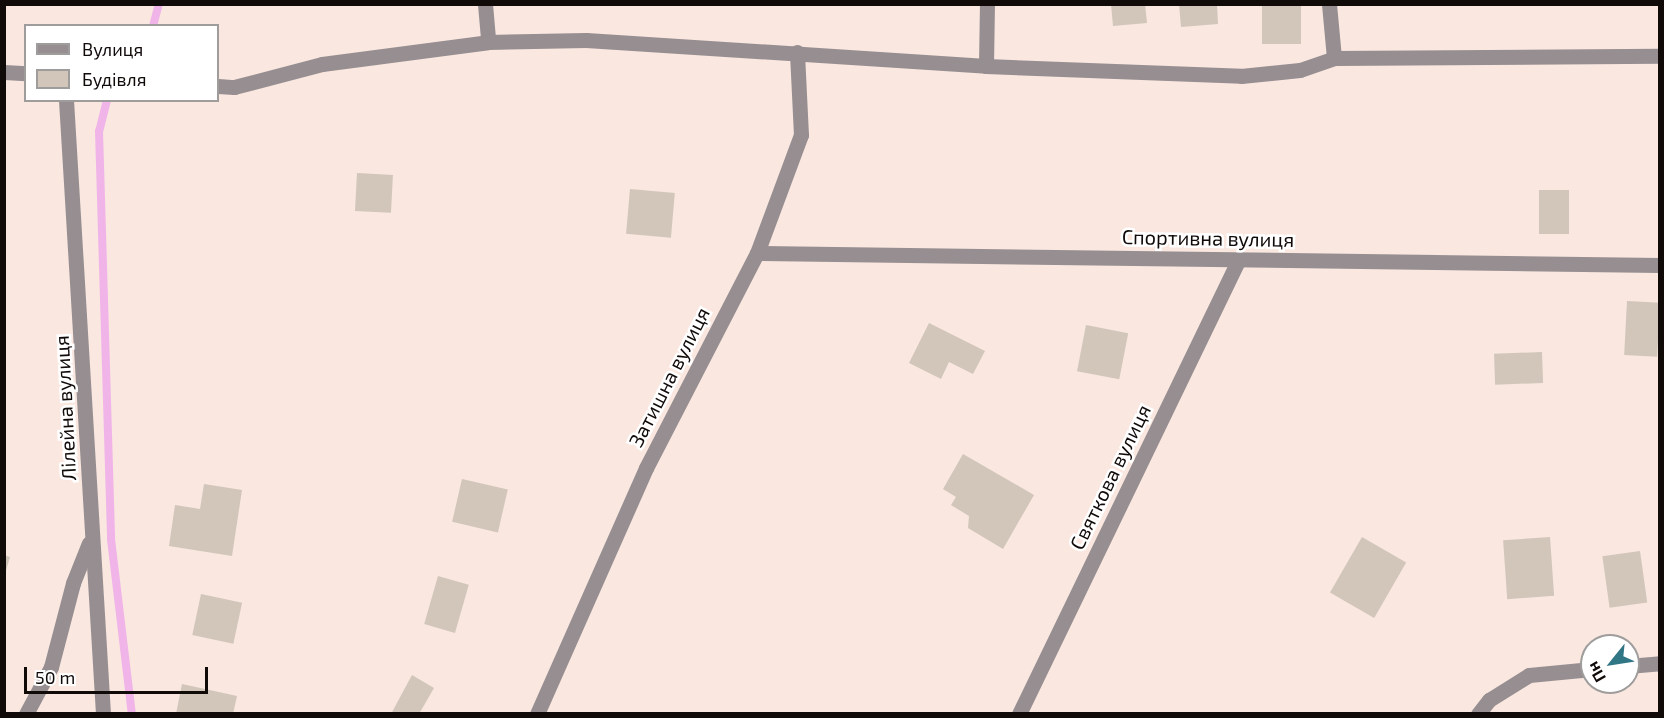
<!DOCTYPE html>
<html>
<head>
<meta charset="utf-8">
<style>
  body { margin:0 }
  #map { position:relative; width:1664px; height:718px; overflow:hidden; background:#f9e7e0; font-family:"Exo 2",sans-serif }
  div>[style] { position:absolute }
  .stream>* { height:8px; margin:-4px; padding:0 4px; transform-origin:4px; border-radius:4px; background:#f0b4e8 }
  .building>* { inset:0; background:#d1c6b9; transform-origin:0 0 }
  .minor>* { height:15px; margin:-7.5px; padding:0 7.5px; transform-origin:7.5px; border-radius:7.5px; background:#968e90 }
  span { translate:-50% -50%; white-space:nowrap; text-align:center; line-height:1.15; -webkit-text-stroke:5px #fff; paint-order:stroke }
  .street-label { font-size:20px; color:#100a08 }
  .frame { position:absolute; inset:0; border:6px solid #100a08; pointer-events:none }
  .legend { position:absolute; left:24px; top:24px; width:195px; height:78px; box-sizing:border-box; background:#fff; border:2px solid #9f9d9c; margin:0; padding:8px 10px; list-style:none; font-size:18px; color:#100a08 }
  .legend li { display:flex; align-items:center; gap:12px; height:30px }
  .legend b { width:30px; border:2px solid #9f9d9c }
  .north { position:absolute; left:1580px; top:634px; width:60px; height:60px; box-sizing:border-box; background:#fff; border:2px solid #9f9d9c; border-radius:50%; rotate:240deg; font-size:16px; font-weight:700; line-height:24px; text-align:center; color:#100a08 }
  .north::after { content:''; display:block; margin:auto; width:21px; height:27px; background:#317685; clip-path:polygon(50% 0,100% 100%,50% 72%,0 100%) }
  .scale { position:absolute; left:24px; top:667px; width:184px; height:27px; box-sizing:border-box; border:3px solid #100a08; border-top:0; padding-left:8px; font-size:18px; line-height:21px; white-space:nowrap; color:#100a08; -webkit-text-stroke:4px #fff; paint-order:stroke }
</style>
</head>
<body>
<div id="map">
  <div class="stream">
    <div style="left:153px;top:26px;width:23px;rotate:-75deg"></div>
    <div style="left:107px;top:100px;width:32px;rotate:104deg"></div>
    <div style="left:99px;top:131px;width:408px;rotate:88.3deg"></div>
    <div style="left:111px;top:539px;width:176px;rotate:83.2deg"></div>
  </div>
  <div class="building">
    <div style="clip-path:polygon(1111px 4px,1145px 4px,1147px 23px,1113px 26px)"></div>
    <div style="clip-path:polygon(1179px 4px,1217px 4px,1218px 24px,1181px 27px)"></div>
    <div style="left:1262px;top:4px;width:39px;height:40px"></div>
    <div style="left:357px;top:173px;width:36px;height:38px;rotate:3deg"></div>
    <div style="left:630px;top:189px;width:45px;height:45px;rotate:5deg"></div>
    <div style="left:1539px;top:190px;width:30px;height:44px"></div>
    <div style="left:1627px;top:301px;width:33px;height:54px;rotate:3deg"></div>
    <div style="clip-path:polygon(929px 323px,985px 351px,973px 374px,949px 362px,941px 379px,909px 363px)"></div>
    <div style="left:1086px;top:325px;width:43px;height:47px;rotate:11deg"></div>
    <div style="left:1542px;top:352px;width:31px;height:48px;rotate:88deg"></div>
    <div style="clip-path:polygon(963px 454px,1034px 495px,1003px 549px,968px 528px,969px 516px,951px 505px,956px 497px,943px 489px)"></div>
    <div style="left:462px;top:479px;width:47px;height:44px;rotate:13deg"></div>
    <div style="clip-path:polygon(204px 484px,242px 490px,232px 556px,169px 546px,175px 505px,200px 509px)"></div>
    <div style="left:1362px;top:537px;width:51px;height:64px;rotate:30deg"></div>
    <div style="left:1550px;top:537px;width:59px;height:47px;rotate:86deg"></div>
    <div style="left:1640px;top:551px;width:52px;height:38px;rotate:82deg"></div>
    <div style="clip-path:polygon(4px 555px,10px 557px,5px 574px,4px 574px)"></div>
    <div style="left:438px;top:576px;width:32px;height:50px;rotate:16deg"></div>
    <div style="left:201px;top:594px;width:42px;height:42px;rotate:12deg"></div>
    <div style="clip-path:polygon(412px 675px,434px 688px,419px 714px,391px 714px)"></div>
    <div style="clip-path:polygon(182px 684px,237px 696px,233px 714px,176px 714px)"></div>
  </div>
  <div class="minor">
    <div style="left:485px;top:4px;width:38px;rotate:85deg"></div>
    <div style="left:1329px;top:4px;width:54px;rotate:84.7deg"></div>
    <div style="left:986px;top:66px;width:62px;rotate:-89.1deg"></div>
    <div style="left:4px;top:72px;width:22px;rotate:3deg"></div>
    <div style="left:218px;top:86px;width:16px;rotate:4deg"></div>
    <div style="left:234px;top:87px;width:91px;rotate:-14.6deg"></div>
    <div style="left:322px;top:64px;width:167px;rotate:-7.5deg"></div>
    <div style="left:488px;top:42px;width:98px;rotate:-1.2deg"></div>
    <div style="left:586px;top:40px;width:401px;rotate:3.7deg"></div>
    <div style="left:986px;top:66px;width:255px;rotate:2.2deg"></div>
    <div style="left:1241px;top:76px;width:59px;rotate:-5.8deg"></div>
    <div style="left:1300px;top:70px;width:36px;rotate:-19deg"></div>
    <div style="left:1334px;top:58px;width:326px;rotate:-0.4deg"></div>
    <div style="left:66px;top:100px;width:615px;rotate:86.55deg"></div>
    <div style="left:757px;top:253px;width:903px;rotate:0.76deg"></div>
    <div style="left:1628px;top:666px;width:32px;rotate:-5deg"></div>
    <div style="left:26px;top:714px;width:53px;rotate:-62deg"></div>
    <div style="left:51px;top:667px;width:87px;rotate:-75.3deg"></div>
    <div style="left:73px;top:583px;width:43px;rotate:-68.2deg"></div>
    <div style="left:537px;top:714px;width:269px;rotate:-66.1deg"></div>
    <div style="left:646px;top:468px;width:242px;rotate:-62.7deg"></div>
    <div style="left:757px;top:253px;width:126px;rotate:-69.6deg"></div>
    <div style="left:801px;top:135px;width:83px;rotate:-92.8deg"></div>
    <div style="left:1019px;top:714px;width:505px;rotate:-64.2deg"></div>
    <div style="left:1478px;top:714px;width:18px;rotate:-52deg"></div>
    <div style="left:1489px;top:700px;width:47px;rotate:-32deg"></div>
    <div style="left:1529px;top:675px;width:63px;rotate:-5.4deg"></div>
  </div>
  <div class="street-label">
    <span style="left:1208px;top:238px;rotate:1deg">Спортивна вулиця</span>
    <span style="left:669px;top:377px;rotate:-63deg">Затишна вулиця</span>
    <span style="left:65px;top:408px;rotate:-93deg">Лілейна вулиця</span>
    <span style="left:1110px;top:477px;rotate:-64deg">Святкова вулиця</span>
  </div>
  <div class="frame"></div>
  <ul class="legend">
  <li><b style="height:8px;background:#968e90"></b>Вулиця</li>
  <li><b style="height:16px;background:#d1c6b9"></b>Будівля</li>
  </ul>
  <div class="north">Пн</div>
  <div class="scale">50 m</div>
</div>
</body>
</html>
